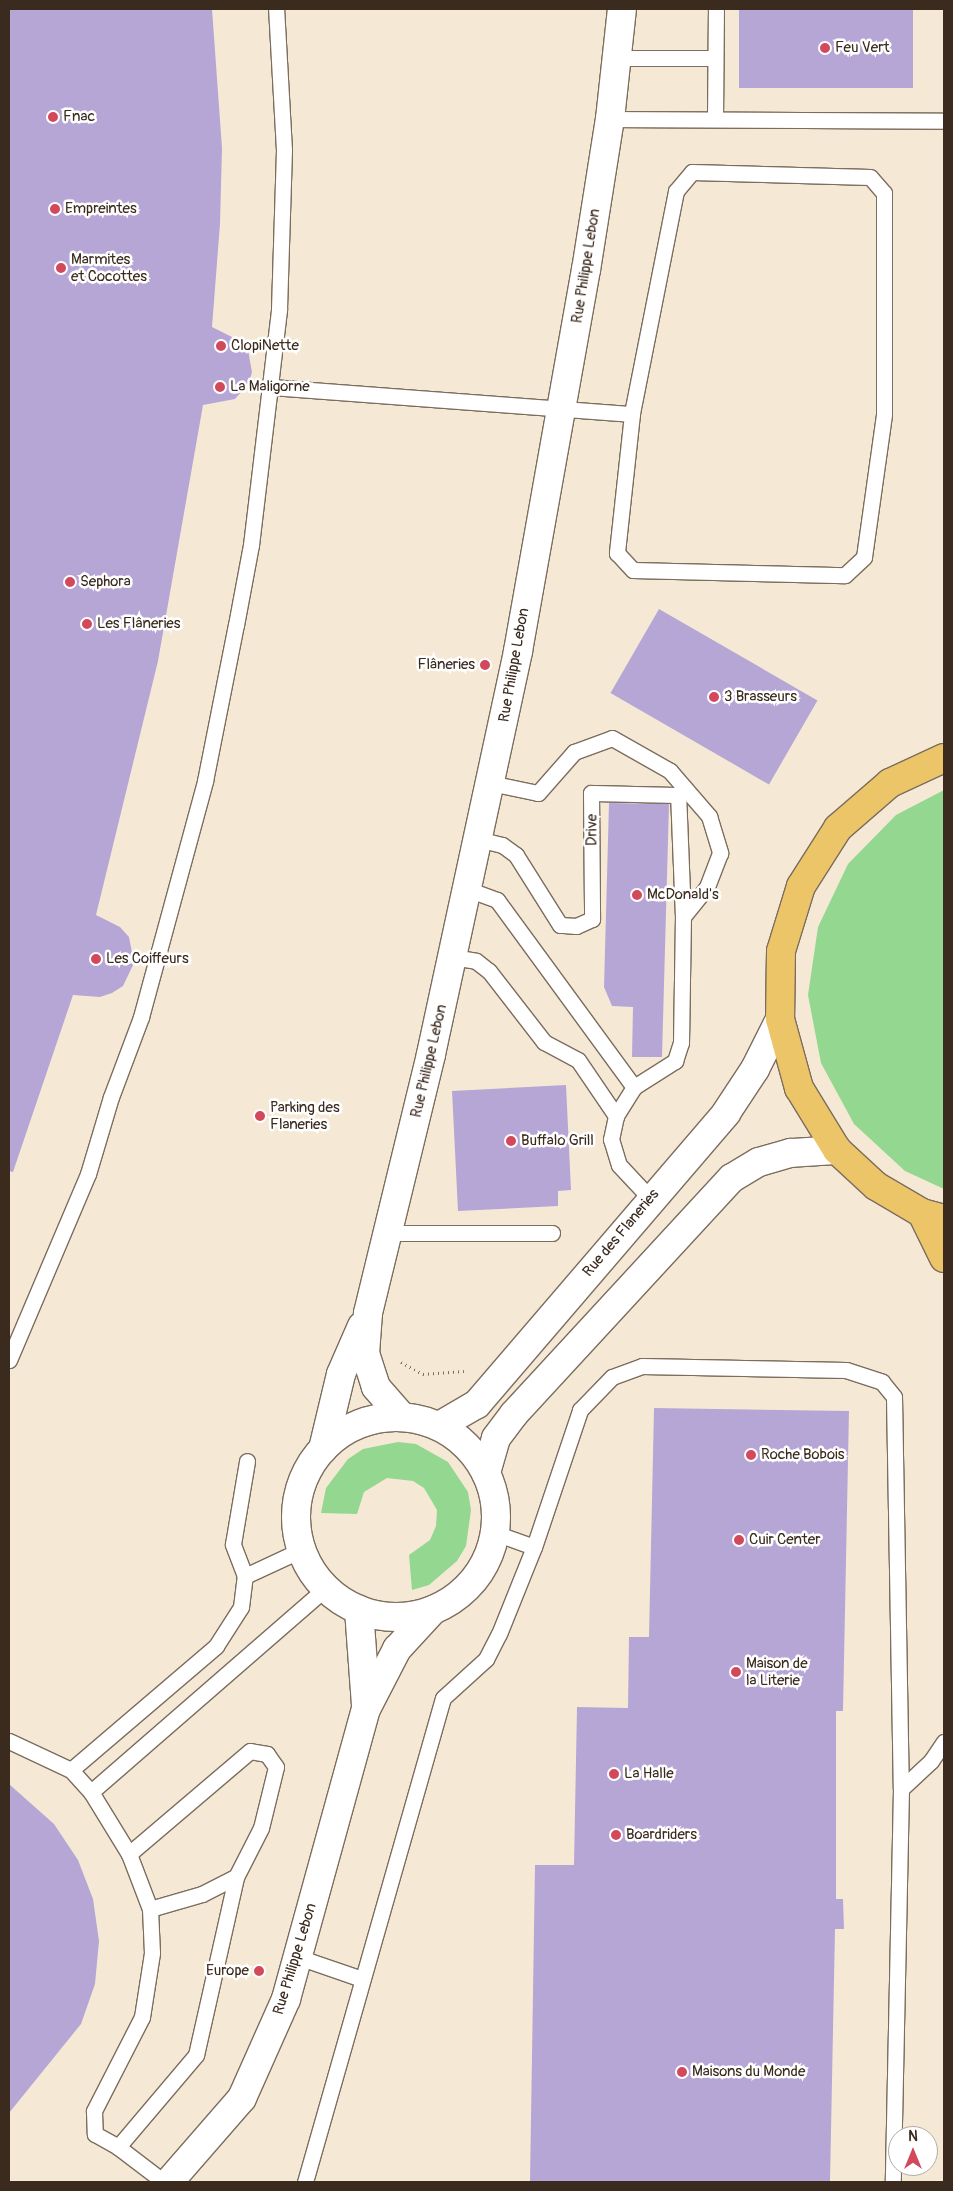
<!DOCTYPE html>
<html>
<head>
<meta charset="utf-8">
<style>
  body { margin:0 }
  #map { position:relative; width:953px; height:2191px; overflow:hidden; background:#f5e9d5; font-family:Pangolin,sans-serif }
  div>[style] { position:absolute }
  .green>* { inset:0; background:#93d790 }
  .building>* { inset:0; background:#b6a6d6; transform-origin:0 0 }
  .path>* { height:3px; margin-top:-1.5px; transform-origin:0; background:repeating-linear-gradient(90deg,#7c6d5e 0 1px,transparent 0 5px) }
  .roads { filter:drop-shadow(1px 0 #7c6d5e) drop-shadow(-1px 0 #7c6d5e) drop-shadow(0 1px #7c6d5e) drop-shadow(0 -1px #7c6d5e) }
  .service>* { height:15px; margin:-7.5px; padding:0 7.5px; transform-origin:7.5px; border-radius:7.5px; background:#fff }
  .minor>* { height:28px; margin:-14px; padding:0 14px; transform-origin:14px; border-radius:14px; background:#fff }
  .tertiary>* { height:28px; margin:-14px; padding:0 14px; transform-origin:14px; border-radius:14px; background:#fff }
  .tertiary>.ring { margin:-14px; padding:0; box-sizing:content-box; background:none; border:28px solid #fff; border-radius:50% }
  .primary>* { height:28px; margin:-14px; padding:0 14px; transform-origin:14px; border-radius:14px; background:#edc569 }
  .dots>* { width:14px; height:14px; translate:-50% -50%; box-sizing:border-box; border:2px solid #fff; border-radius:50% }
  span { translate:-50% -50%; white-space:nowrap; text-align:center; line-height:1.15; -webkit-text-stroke:5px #fff; paint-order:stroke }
  .poi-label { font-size:15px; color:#3b2a1e }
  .left { translate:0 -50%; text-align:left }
  .right { translate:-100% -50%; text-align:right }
  .street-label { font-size:15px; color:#3b2a1e }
  .frame { position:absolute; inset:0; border:10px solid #3b2a1e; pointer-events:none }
  .north { position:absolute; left:888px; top:2126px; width:50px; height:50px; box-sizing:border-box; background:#fff; border:1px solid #b1aaa5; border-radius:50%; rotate:0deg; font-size:14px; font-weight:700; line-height:20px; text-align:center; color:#3b2a1e }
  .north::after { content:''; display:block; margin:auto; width:18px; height:22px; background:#d1495b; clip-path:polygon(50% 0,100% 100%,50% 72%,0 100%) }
</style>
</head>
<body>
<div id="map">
  <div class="green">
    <div style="clip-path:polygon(944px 790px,944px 1189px,905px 1171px,854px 1124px,821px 1063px,808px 995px,818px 927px,848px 864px,896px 815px)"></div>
    <div style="clip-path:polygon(398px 1442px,416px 1444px,448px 1462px,468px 1492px,471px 1510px,466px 1546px,457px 1561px,429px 1585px,412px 1590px,409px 1555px,430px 1540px,436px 1526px,437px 1510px,424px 1488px,413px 1481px,387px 1478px,364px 1492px,357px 1514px,321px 1513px,326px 1488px,348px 1459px,363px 1449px)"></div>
  </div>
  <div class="building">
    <div style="clip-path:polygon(9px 9px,212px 9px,222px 148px,220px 224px,212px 327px,242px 342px,248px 350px,252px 372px,249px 383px,235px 399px,203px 405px,158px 661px,96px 915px,120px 927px,129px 937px,134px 963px,123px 986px,112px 993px,100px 997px,73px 995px,13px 1172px,9px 1171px)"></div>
    <div style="left:739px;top:9px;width:174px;height:79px"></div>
    <div style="left:659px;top:609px;width:183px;height:97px;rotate:30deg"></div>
    <div style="clip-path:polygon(609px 803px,669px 804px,662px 1057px,632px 1057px,633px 1007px,612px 1006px,604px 987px)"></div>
    <div style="clip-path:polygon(566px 1085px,571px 1190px,558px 1191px,558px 1206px,458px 1211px,452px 1091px)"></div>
    <div style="clip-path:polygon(654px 1408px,849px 1411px,843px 1711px,836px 1711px,836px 1899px,843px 1899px,844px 1929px,835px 1929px,830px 2182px,530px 2182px,535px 1865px,574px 1865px,577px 1707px,628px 1708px,629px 1637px,649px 1637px)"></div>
    <div style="clip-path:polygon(9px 1784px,54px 1824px,78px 1860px,93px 1899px,99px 1941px,95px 1984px,81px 2024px,9px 2113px)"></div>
  </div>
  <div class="path">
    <div style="left:401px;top:1362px;width:25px;rotate:29deg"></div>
    <div style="left:423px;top:1374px;width:41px;rotate:-4.2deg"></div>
  </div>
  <div class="roads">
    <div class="service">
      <div style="left:616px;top:58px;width:99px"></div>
      <div style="left:610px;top:119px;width:334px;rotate:0.3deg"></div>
      <div style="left:715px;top:119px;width:110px;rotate:-89.5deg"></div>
      <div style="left:272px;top:387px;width:361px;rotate:4.3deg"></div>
      <div style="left:632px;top:414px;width:140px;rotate:96.2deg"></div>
      <div style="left:617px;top:553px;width:23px;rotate:47deg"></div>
      <div style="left:633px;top:570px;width:212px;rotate:1.4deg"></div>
      <div style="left:845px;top:575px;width:26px;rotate:-43deg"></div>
      <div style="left:864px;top:557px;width:144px;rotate:-82deg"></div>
      <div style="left:884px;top:414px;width:221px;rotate:-90deg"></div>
      <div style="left:884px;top:193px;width:21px;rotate:-131deg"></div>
      <div style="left:870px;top:177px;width:178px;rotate:-178.4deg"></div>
      <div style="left:692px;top:172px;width:25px;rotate:130deg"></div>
      <div style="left:676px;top:191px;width:227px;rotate:101.2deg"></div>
      <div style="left:490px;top:783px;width:49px;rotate:11.8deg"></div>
      <div style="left:538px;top:793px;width:55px;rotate:-48.7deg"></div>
      <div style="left:574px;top:752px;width:40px;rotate:-20.2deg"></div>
      <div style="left:612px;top:738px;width:67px;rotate:29.6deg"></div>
      <div style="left:670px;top:771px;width:60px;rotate:49.1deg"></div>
      <div style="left:709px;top:816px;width:39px;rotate:73deg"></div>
      <div style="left:720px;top:853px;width:36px;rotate:111deg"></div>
      <div style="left:707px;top:887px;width:38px;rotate:129deg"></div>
      <div style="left:467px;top:889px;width:32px;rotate:20deg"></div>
      <div style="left:497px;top:900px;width:232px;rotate:53.8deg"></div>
      <div style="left:634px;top:1087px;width:49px;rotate:-32.4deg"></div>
      <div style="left:675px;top:1061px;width:19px;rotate:-72deg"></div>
      <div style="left:681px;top:1043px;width:126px;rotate:-89.1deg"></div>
      <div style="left:683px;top:917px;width:122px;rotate:-92.3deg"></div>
      <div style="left:678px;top:795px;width:87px;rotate:-178.7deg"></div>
      <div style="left:591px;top:793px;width:126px;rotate:89.5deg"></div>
      <div style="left:592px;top:919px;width:17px;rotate:156deg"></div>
      <div style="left:576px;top:926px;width:16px;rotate:-176deg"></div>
      <div style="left:560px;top:925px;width:83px;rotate:-122.2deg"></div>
      <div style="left:516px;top:855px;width:17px;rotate:-144deg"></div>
      <div style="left:502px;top:845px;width:25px;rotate:-166deg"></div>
      <div style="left:452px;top:957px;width:24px;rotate:9deg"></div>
      <div style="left:476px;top:961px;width:16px;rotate:38deg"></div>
      <div style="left:489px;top:971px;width:90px;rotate:52.2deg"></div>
      <div style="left:544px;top:1042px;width:38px;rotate:28deg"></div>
      <div style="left:578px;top:1060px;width:68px;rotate:55.8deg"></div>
      <div style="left:634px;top:1087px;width:34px;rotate:122deg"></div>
      <div style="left:616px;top:1116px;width:24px;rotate:102deg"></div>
      <div style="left:611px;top:1139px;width:27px;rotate:73deg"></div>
      <div style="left:619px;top:1165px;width:45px;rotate:46.8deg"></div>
      <div style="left:388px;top:1233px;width:164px"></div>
      <div style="left:9px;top:1360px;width:202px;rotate:-67deg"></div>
      <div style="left:88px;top:1174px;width:80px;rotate:-73.4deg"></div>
      <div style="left:111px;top:1097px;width:85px;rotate:-69.4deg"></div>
      <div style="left:141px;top:1017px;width:245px;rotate:-74.8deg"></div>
      <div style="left:205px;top:781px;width:159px;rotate:-78.8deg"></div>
      <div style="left:236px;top:625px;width:81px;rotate:-79.4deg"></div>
      <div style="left:251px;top:545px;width:238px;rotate:-83.2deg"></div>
      <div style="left:279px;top:309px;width:159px;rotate:-88.2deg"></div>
      <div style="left:284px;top:150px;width:141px;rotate:-93.2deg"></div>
      <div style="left:495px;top:1533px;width:41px;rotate:19.7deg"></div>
      <div style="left:245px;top:1576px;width:34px;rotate:-111deg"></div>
      <div style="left:233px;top:1544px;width:84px;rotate:-80.4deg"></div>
      <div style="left:9px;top:1741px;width:68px;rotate:25.1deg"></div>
      <div style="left:71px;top:1770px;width:30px;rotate:48deg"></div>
      <div style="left:91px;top:1792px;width:73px;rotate:58.5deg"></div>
      <div style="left:129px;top:1854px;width:59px;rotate:69.1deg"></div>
      <div style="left:150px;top:1909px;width:54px;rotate:-16.1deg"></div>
      <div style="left:202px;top:1894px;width:38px;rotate:-27deg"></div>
      <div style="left:236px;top:1877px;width:55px;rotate:-63deg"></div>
      <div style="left:261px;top:1828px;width:63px;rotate:-76.2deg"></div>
      <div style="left:276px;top:1767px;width:16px;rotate:-125deg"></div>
      <div style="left:267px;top:1754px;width:17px;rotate:-170deg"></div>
      <div style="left:250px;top:1751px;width:159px;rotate:139.6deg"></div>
      <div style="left:71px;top:1770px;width:191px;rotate:-40.5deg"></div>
      <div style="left:216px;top:1646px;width:46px;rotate:-57.3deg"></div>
      <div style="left:241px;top:1607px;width:31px;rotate:-83deg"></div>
      <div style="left:245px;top:1576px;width:62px;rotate:-24.9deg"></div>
      <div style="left:901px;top:1789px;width:41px;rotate:-43deg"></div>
      <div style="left:931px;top:1761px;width:23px;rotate:-56deg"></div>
      <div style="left:91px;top:1792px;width:311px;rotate:-41deg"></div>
      <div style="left:150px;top:1909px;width:44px;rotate:87.4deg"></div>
      <div style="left:152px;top:1953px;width:65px;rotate:98.9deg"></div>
      <div style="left:142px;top:2017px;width:106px;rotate:117.1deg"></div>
      <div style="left:94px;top:2111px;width:23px;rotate:88deg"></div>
      <div style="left:95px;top:2134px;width:26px;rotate:29deg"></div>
      <div style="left:118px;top:2147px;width:121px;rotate:-49.7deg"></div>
      <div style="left:196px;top:2055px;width:182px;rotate:-77.3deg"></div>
      <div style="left:298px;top:1957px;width:68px;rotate:19deg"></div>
      <div style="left:118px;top:2147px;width:58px;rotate:37.3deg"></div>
      <div style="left:305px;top:2182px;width:503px;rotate:-74.09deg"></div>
      <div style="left:443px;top:1698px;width:58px;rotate:-42.2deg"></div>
      <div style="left:486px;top:1659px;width:28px;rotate:-63deg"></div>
      <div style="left:499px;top:1634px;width:94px;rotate:-68.1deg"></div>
      <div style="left:534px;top:1547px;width:145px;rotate:-71.4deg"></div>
      <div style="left:580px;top:1410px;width:46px;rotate:-45.9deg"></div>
      <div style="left:612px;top:1377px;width:32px;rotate:-20deg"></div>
      <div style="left:642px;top:1366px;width:204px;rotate:1.1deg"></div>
      <div style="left:846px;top:1370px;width:38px;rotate:18deg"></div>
      <div style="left:882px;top:1382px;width:19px;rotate:51deg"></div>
      <div style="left:894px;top:1397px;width:392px;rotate:89deg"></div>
      <div style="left:901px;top:1789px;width:393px;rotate:91.2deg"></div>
    </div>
    <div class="minor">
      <div style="left:402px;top:1417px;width:40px;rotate:-131deg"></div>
      <div style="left:376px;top:1387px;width:35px;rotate:-108deg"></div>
      <div style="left:365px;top:1354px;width:41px;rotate:-85.8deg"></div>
      <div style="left:368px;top:1313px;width:267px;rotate:-76.3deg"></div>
      <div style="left:431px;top:1054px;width:412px;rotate:-77.8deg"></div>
      <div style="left:518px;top:651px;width:387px;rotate:-79.9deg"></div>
      <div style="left:586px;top:270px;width:153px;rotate:-81deg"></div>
      <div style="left:610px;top:119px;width:111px;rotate:-83.8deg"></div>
      <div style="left:323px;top:1449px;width:77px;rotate:-76.5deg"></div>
      <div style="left:341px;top:1374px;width:52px;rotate:-66.4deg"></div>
    </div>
    <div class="tertiary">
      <div class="ring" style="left:296px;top:1417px;width:172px;height:172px"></div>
      <div style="left:439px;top:1426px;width:44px;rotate:-30.1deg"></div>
      <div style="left:477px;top:1404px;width:383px;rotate:-49.4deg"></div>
      <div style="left:726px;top:1113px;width:53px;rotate:-56.6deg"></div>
      <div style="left:755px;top:1069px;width:56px;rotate:-63.4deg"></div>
      <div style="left:486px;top:1473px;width:36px;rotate:-74deg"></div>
      <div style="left:496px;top:1438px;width:30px;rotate:-53deg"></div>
      <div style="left:514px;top:1414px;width:321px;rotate:-47.3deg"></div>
      <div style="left:732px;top:1178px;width:31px;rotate:-31deg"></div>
      <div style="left:759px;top:1162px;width:33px;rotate:-16deg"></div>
      <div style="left:791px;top:1153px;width:46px;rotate:-3.7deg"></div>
      <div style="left:359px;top:1610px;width:96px;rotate:85.8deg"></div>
      <div style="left:169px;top:2182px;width:111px;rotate:-49deg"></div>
      <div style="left:242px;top:2098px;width:108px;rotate:-66deg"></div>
      <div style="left:286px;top:1999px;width:301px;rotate:-74.6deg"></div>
      <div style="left:366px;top:1709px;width:68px;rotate:-62.7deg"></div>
      <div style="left:397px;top:1649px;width:53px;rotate:-47.3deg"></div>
    </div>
    <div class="primary">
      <div style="left:944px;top:758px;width:60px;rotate:155.2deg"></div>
      <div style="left:890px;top:783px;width:69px;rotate:139.1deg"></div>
      <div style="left:838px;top:828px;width:69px;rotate:122.5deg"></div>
      <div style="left:801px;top:886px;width:68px;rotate:107.1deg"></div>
      <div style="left:781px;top:951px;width:68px;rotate:90.8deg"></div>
      <div style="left:780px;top:1019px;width:72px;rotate:74.6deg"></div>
      <div style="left:799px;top:1088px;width:73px;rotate:58.5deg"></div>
      <div style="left:837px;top:1150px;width:53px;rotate:42.7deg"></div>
      <div style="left:876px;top:1186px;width:53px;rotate:30.4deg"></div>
      <div style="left:922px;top:1213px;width:23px;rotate:15deg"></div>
      <div style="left:922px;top:1213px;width:50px;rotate:63.9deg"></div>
    </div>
  </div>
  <div class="dots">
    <div style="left:825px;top:48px;background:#d1495b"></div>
    <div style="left:53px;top:117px;background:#d1495b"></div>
    <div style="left:55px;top:209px;background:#d1495b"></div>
    <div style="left:61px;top:268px;background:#d1495b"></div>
    <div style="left:221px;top:346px;background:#d1495b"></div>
    <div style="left:220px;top:387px;background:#d1495b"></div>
    <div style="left:70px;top:582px;background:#d1495b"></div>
    <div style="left:87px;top:624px;background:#d1495b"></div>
    <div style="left:485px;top:665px;background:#d1495b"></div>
    <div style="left:714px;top:697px;background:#d1495b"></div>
    <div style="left:637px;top:895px;background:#d1495b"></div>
    <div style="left:96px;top:959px;background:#d1495b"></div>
    <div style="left:260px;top:1116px;background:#d1495b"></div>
    <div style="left:511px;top:1141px;background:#d1495b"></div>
    <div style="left:751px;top:1455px;background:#d1495b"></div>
    <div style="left:739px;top:1540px;background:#d1495b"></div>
    <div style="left:736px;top:1672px;background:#d1495b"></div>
    <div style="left:614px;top:1774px;background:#d1495b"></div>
    <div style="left:616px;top:1835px;background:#d1495b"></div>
    <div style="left:259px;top:1971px;background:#d1495b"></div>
    <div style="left:682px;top:2072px;background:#d1495b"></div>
  </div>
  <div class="poi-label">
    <span class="left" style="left:835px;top:48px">Feu Vert</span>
    <span class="left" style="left:63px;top:117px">Fnac</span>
    <span class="left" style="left:65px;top:209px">Empreintes</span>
    <span class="left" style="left:71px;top:268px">Marmites<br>et Cocottes</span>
    <span class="left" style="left:231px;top:346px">ClopiNette</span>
    <span class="left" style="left:230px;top:387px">La Maligorne</span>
    <span class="left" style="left:80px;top:582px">Sephora</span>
    <span class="left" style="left:97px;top:624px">Les Flâneries</span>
    <span class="right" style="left:475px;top:665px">Flâneries</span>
    <span class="left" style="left:724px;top:697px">3 Brasseurs</span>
    <span class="left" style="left:647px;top:895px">McDonald's</span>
    <span class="left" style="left:106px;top:959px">Les Coiffeurs</span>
    <span class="left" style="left:270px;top:1116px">Parking des<br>Flaneries</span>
    <span class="left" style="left:521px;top:1141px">Buffalo Grill</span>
    <span class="left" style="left:761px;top:1455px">Roche Bobois</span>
    <span class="left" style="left:749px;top:1540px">Cuir Center</span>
    <span class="left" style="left:746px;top:1672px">Maison de<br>la Literie</span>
    <span class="left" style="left:624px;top:1774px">La Halle</span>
    <span class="left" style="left:626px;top:1835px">Boardriders</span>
    <span class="right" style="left:249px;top:1971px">Europe</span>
    <span class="left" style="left:692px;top:2072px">Maisons du Monde</span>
  </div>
  <div class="street-label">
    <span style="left:586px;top:266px;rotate:-81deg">Rue Philippe Lebon</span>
    <span style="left:514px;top:665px;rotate:-80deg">Rue Philippe Lebon</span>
    <span style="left:592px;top:830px;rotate:-90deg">Drive</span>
    <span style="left:429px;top:1061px;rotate:-77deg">Rue Philippe Lebon</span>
    <span style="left:621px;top:1233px;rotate:-50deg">Rue des Flaneries</span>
    <span style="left:295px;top:1959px;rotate:-73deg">Rue Philippe Lebon</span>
  </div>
  <div class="frame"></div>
  <div class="north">N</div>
</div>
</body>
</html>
